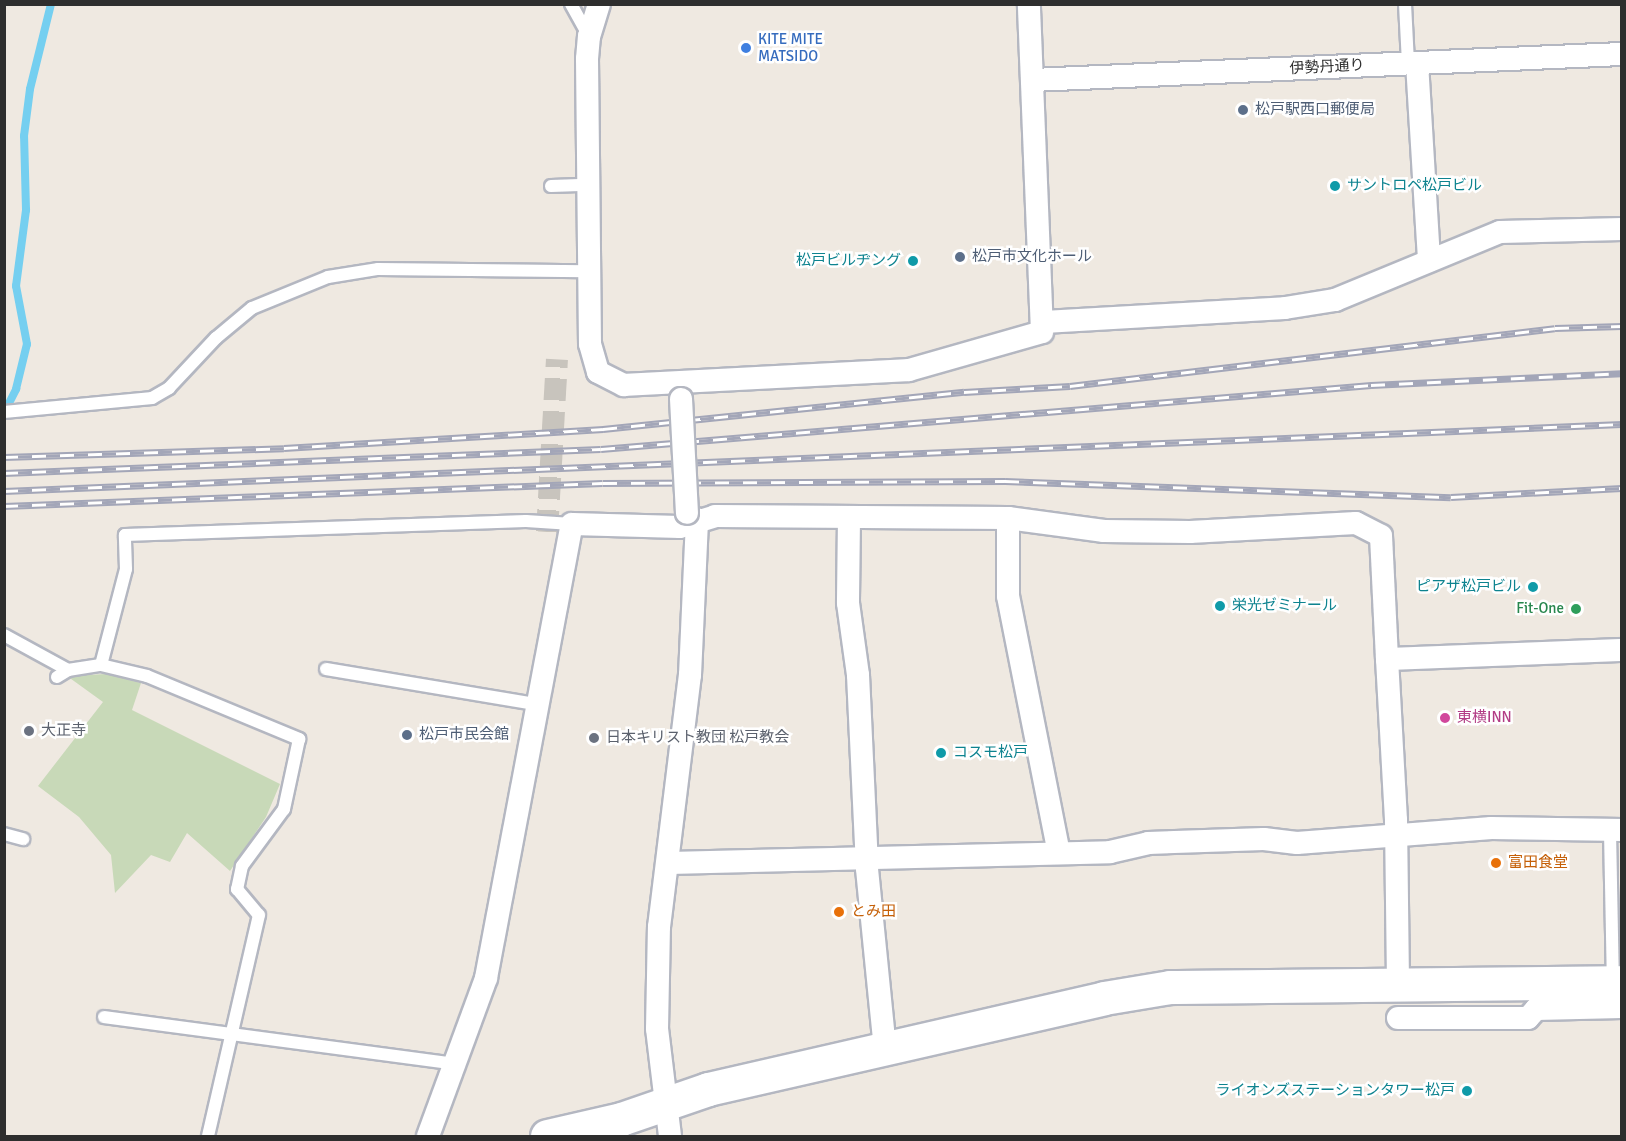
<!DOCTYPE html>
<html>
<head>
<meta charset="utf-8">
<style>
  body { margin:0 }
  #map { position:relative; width:1626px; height:1141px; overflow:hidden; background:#efe9e1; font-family:Signika,"Noto Sans JP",sans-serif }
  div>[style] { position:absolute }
  .cemetery>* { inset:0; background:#c8d9b8 }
  .stream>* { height:8px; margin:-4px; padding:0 4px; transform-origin:4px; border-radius:4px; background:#75cff0 }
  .street-tunnel>* { height:22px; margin-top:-11px; transform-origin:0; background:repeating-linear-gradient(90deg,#c8c4bd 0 22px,transparent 0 33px) }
  .roads { filter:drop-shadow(2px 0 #b4b7c1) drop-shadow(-2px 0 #b4b7c1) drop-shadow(0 2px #b4b7c1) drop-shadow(0 -2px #b4b7c1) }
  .lane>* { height:12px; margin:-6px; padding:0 6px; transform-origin:6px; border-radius:6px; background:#fff }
  .street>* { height:22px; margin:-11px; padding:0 11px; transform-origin:11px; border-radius:11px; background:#fff }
  .secondary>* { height:33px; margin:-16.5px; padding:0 16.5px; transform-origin:16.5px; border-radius:16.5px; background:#fff }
  .rail>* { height:7px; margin-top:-3.5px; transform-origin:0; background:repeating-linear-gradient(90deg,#fff 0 14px,#a3a6b8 0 28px); box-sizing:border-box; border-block:2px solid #a3a6b8 }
  .bridges { filter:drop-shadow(2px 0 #b4b7c1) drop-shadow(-2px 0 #b4b7c1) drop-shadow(0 2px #b4b7c1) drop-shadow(0 -2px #b4b7c1) }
  .street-bridge>* { height:22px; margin:-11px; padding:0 11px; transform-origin:11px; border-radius:11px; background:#fff }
  .dots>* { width:16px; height:16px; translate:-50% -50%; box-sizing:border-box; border:3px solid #fff; border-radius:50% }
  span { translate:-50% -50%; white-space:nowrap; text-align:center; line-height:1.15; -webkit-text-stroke:5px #fff; paint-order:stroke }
  .shop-label { font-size:15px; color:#366cbe }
  .left { translate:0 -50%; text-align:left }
  .street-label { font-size:15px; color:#2e2e2e }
  .service-label { font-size:15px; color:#4e5e75 }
  .culture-label { font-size:15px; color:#0d838f }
  .right { translate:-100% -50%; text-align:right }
  .leisure-label { font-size:15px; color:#27864d }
  .hotel-label { font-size:15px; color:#b23c85 }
  .worship-label { font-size:15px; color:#5b616d }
  .food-label { font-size:15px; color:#c56008 }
  .frame { position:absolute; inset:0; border:6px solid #2e2e2e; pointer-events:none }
</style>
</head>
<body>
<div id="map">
  <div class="cemetery">
    <div style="clip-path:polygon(106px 674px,141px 683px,132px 710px,280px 784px,266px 817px,230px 871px,187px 833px,170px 862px,151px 855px,115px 893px,111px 855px,79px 817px,38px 786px,103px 702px,67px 676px)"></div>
  </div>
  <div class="stream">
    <div style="left:4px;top:413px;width:27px;rotate:-63deg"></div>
    <div style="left:16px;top:389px;width:46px;rotate:-76.3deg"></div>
    <div style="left:27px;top:344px;width:59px;rotate:-100.7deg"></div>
    <div style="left:16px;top:286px;width:77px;rotate:-82.5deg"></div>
    <div style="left:26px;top:210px;width:74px;rotate:-91.5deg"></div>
    <div style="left:24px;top:136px;width:47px;rotate:-82.7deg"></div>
    <div style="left:30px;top:89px;width:88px;rotate:-76.1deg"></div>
  </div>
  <div class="street-tunnel">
    <div style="left:547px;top:532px;width:173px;rotate:-86.7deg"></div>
  </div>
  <div class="roads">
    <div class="lane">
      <div style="left:571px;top:4px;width:35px;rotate:61deg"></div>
      <div style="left:1405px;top:4px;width:59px;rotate:87.1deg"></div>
      <div style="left:551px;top:186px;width:36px;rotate:-2deg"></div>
      <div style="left:4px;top:412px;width:149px;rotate:-5.4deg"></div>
      <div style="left:152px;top:398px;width:20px;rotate:-30deg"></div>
      <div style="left:169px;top:388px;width:69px;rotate:-46.8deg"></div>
      <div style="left:216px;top:338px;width:47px;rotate:-39.8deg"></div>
      <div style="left:252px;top:308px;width:82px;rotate:-22.2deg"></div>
      <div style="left:328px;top:277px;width:51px;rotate:-9.1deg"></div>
      <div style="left:378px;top:269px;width:208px;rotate:0.6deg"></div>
      <div style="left:4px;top:635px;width:73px;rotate:28.7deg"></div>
      <div style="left:101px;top:665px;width:99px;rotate:-75.4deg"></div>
      <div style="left:126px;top:569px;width:34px;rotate:-92deg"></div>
      <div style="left:125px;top:535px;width:401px;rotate:-2deg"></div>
      <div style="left:526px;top:521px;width:46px;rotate:3.7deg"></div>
      <div style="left:326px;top:669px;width:218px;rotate:9.5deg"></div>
      <div style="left:57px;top:677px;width:13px;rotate:-32deg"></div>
      <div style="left:68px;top:670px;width:33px;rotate:-9deg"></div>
      <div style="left:101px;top:665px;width:47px;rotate:13.4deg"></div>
      <div style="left:147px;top:676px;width:165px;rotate:22.5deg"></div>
      <div style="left:299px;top:739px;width:72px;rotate:102.1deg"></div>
      <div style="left:284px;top:809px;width:71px;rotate:126.4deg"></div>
      <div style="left:242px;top:866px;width:24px;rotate:102deg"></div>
      <div style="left:237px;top:889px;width:34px;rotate:50deg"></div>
      <div style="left:259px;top:915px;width:227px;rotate:103deg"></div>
      <div style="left:1610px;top:831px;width:150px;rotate:88.9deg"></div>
      <div style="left:4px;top:834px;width:20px;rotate:15deg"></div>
      <div style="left:104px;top:1017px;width:356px;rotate:7.6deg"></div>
    </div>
    <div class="street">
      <div style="left:599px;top:4px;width:34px;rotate:107deg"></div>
      <div style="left:589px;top:36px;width:23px;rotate:95deg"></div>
      <div style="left:587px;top:59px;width:285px;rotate:89.4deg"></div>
      <div style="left:590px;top:344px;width:29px;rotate:74deg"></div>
      <div style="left:598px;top:372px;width:29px;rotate:27deg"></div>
      <div style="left:624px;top:385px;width:285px;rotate:-3deg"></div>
      <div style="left:909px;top:370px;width:138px;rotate:-15.9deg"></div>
      <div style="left:1042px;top:332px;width:328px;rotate:-92.3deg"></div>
      <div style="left:1417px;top:63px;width:198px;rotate:86.5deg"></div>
      <div style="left:1033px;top:80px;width:590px;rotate:-2.53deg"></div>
      <div style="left:1044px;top:322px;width:241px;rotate:-3.3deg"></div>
      <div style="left:1285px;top:308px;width:51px;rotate:-9.1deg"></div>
      <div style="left:1335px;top:300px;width:178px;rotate:-22.4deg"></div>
      <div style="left:1500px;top:232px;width:122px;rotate:-1.4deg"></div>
      <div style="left:849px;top:518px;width:85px;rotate:90.7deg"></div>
      <div style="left:848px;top:603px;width:73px;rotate:82.1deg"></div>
      <div style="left:858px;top:675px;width:194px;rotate:87.3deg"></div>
      <div style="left:867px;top:869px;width:181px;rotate:84.3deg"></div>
      <div style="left:1008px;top:518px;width:78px;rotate:90deg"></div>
      <div style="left:1008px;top:596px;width:262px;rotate:78.8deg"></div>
      <div style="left:1387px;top:659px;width:161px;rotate:86.8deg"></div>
      <div style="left:1396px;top:820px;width:165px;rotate:89.3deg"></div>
      <div style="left:669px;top:863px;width:441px;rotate:-1.4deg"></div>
      <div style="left:1110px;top:852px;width:39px;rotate:-13deg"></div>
      <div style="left:1148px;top:843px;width:116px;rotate:-2deg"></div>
      <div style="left:1264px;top:839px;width:33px;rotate:7deg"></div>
      <div style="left:1297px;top:843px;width:195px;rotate:-4.4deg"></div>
      <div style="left:1491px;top:828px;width:131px;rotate:0.9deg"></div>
      <div style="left:1398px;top:1018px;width:130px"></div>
      <div style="left:1528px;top:1018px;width:12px;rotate:-48deg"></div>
      <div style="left:1536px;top:1009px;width:86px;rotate:-1.3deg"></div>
      <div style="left:428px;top:1136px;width:168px;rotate:-69.8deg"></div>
      <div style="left:486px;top:978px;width:462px;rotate:-79.3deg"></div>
      <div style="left:572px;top:524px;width:108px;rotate:1.6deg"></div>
      <div style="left:680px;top:527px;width:37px;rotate:-17deg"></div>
      <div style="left:715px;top:516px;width:293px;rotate:0.4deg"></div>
      <div style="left:1008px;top:518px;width:97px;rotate:7.7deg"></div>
      <div style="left:1104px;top:531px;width:86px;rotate:0.7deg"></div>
      <div style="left:1190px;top:532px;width:166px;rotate:-3.1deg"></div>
      <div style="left:1356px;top:523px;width:28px;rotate:27deg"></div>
      <div style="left:1381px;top:536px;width:123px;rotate:87.2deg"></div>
      <div style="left:1387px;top:659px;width:235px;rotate:-2.2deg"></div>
      <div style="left:670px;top:1136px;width:108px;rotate:-96.9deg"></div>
      <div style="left:657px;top:1029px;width:102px;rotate:-88.9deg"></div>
      <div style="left:659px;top:927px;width:254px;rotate:-83deg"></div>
      <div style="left:690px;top:675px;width:156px;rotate:-87.4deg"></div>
    </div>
    <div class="secondary">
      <div style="left:547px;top:1136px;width:76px;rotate:-12.9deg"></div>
      <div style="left:621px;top:1119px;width:92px;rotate:-19deg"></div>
      <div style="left:708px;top:1089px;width:406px;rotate:-12.9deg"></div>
      <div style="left:1104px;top:998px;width:67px;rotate:-9.5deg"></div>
      <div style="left:1170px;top:987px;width:452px;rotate:-0.6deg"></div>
    </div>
  </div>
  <div class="rail">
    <div style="left:4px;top:457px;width:280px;rotate:-1.8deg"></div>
    <div style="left:284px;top:448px;width:320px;rotate:-3.4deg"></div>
    <div style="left:603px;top:429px;width:363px;rotate:-5.9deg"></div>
    <div style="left:964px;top:392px;width:106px;rotate:-3.2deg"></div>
    <div style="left:1070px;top:386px;width:488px;rotate:-6.8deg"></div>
    <div style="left:1555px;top:328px;width:67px;rotate:-1.7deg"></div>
    <div style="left:4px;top:473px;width:597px;rotate:-2.3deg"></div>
    <div style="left:601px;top:449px;width:773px;rotate:-4.75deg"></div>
    <div style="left:1371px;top:385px;width:251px;rotate:-2.7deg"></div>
    <div style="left:4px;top:491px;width:1619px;rotate:-2.37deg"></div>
    <div style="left:4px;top:506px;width:599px;rotate:-2.2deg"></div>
    <div style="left:603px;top:483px;width:402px;rotate:-0.3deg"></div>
    <div style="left:1005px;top:481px;width:446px;rotate:2.1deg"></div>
    <div style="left:1451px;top:497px;width:171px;rotate:-3deg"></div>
  </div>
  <div class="bridges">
    <div class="street-bridge">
      <div style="left:681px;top:399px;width:114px;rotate:87deg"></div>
    </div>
  </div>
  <div class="dots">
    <div style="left:746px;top:48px;background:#3f7fe0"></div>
    <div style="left:1243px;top:110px;background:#5c6f8a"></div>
    <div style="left:1335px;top:186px;background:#0f9aa8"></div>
    <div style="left:960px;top:257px;background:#5c6f8a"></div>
    <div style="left:913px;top:261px;background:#0f9aa8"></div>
    <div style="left:1533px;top:587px;background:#0f9aa8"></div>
    <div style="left:1220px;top:606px;background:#0f9aa8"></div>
    <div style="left:1576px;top:609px;background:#2e9e5b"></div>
    <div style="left:1445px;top:718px;background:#d1479c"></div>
    <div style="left:29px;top:731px;background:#6b7280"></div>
    <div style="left:407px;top:735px;background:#5c6f8a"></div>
    <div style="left:594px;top:738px;background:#6b7280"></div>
    <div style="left:941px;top:753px;background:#0f9aa8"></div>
    <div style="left:1496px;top:863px;background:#e8710a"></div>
    <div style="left:839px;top:912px;background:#e8710a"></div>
    <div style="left:1467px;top:1091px;background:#0f9aa8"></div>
  </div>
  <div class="shop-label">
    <span class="left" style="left:758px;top:48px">KITE MITE<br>MATSIDO</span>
  </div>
  <div class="street-label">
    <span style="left:1327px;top:67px;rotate:-3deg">伊勢丹通り</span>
  </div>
  <div class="service-label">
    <span class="left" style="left:1255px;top:110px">松戸駅西口郵便局</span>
    <span class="left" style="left:972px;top:257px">松戸市文化ホール</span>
    <span class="left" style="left:419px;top:735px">松戸市民会館</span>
  </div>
  <div class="culture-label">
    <span class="left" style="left:1347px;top:186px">サントロペ松戸ビル</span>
    <span class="right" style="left:901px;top:261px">松戸ビルヂング</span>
    <span class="right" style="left:1521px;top:587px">ピアザ松戸ビル</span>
    <span class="left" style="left:1232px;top:606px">栄光ゼミナール</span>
    <span class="left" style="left:953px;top:753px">コスモ松戸</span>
    <span class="right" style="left:1455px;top:1091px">ライオンズステーションタワー松戸</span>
  </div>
  <div class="leisure-label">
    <span class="right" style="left:1564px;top:609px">Fit-One</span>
  </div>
  <div class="hotel-label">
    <span class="left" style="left:1457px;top:718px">東横INN</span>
  </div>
  <div class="worship-label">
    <span class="left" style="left:41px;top:731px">大正寺</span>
    <span class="left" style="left:606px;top:738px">日本キリスト教団 松戸教会</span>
  </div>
  <div class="food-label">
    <span class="left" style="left:1508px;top:863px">富田食堂</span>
    <span class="left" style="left:851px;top:912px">とみ田</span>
  </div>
  <div class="frame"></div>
</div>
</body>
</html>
